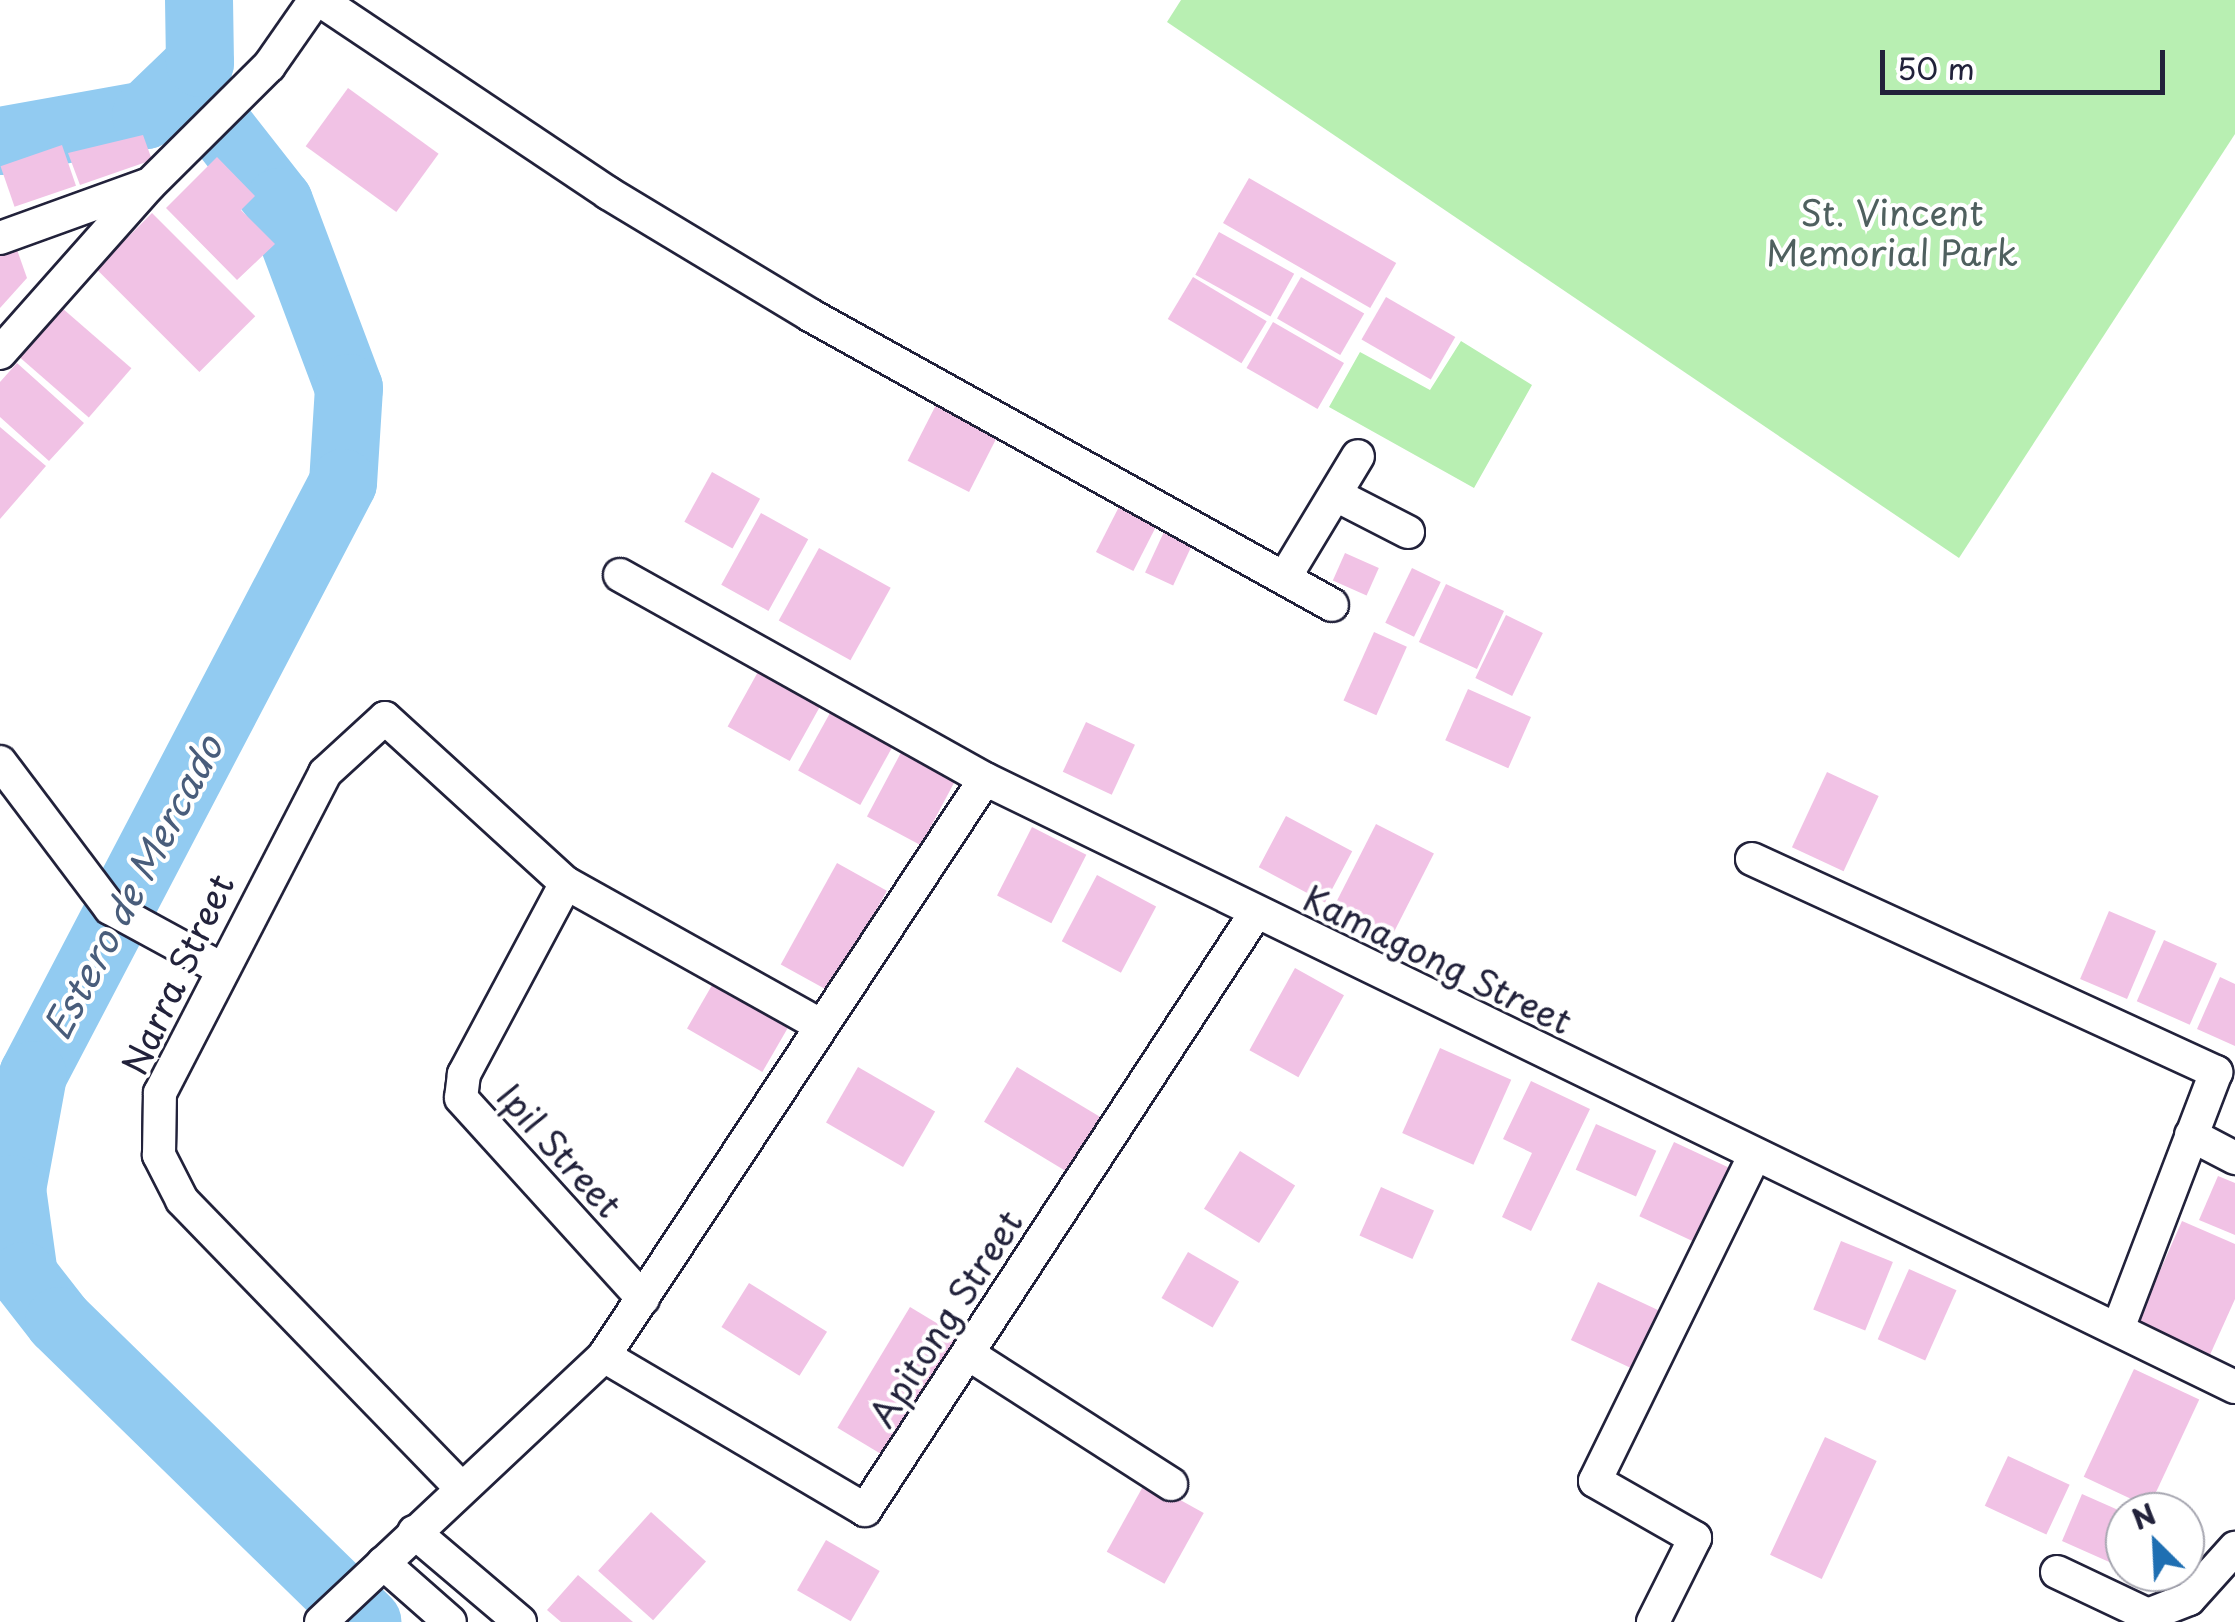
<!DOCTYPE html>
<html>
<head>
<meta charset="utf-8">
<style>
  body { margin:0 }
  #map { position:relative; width:2235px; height:1622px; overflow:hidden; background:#fff; font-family:"Playpen Sans",sans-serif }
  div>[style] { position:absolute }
  .green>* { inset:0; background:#b8efb2 }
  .river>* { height:68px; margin:-34px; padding:0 34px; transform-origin:34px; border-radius:34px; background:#92cbf1 }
  .building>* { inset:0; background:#f1c2e5; transform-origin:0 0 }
  .roads { filter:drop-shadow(2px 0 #22223b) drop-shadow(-2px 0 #22223b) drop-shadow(0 2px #22223b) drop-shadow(0 -2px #22223b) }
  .minor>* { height:32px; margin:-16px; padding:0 16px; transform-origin:16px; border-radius:16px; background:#fff }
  span { translate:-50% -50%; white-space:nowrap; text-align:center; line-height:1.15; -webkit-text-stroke:8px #fff; paint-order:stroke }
  .park-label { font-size:35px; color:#4f605f }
  .street-label { font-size:35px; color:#22223b }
  .water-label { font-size:38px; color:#495d7b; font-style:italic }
  .north { position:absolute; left:2105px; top:1492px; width:100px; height:100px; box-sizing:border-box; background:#fff; border:2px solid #a7a7b1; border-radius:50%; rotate:336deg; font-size:28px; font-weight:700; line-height:40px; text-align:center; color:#22223b }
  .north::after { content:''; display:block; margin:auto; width:35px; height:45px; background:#1f6fb2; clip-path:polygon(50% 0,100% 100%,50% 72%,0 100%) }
  .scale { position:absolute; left:1880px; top:50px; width:285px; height:45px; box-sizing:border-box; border:5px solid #22223b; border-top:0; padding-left:12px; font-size:30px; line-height:35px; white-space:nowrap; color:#22223b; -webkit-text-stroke:8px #fff; paint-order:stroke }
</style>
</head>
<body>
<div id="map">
  <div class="green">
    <div style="clip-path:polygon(1181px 0,2235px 0,2235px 134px,1959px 558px,1167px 22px)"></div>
    <div style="clip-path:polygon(1461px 341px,1532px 385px,1474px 488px,1329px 407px,1360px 352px,1430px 390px)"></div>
  </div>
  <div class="river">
    <div style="left:184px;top:81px;width:154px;rotate:51.9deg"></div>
    <div style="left:279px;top:202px;width:199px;rotate:69.4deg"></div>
    <div style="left:349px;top:388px;width:95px;rotate:93.6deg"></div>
    <div style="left:343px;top:483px;width:668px;rotate:117.64deg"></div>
    <div style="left:33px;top:1075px;width:116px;rotate:100.4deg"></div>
    <div style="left:12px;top:1189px;width:88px;rotate:82.1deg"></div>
    <div style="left:24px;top:1276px;width:57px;rotate:52.1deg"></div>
    <div style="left:59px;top:1321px;width:431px;rotate:44.3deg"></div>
    <div style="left:0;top:141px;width:148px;rotate:-10.1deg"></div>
    <div style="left:146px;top:115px;width:75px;rotate:-43.9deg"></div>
    <div style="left:200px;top:63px;width:63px;rotate:-90.9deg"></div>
  </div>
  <div class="building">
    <div style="left:348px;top:88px;width:112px;height:72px;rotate:36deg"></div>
    <div style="clip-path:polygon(143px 135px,152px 160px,80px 185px,68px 153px)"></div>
    <div style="left:62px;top:145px;width:43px;height:65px;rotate:71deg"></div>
    <div style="clip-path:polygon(217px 157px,255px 196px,241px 210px,275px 244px,237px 280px,166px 208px)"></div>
    <div style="left:1249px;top:178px;width:170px;height:52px;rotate:30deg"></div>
    <div style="left:152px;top:213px;width:146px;height:79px;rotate:45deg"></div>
    <div style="left:1219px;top:232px;width:86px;height:49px;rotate:29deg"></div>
    <div style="clip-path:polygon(15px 244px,27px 278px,0 308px,0 249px)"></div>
    <div style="left:1193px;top:277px;width:86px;height:49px;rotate:31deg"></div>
    <div style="left:1301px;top:277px;width:73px;height:48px;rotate:30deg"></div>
    <div style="left:1386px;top:297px;width:80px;height:49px;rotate:30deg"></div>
    <div style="left:62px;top:308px;width:92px;height:65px;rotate:41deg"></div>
    <div style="left:1273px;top:322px;width:82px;height:53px;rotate:30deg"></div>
    <div style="clip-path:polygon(17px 363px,84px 423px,49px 461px,0 417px,0 382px)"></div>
    <div style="left:938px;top:401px;width:69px;height:67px;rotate:27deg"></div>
    <div style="clip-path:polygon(0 427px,46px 466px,0 519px)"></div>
    <div style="left:712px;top:472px;width:55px;height:57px;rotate:29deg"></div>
    <div style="left:1125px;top:495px;width:42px;height:64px;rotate:27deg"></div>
    <div style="left:761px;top:513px;width:54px;height:82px;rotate:29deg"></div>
    <div style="left:1170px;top:519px;width:31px;height:59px;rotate:25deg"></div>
    <div style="left:819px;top:548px;width:82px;height:83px;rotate:29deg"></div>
    <div style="left:1345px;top:553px;width:37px;height:30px;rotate:24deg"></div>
    <div style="left:1412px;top:568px;width:32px;height:61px;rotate:26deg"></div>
    <div style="left:1446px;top:584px;width:64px;height:64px;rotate:25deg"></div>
    <div style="left:1506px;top:615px;width:41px;height:70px;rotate:26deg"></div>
    <div style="left:1374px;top:632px;width:36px;height:75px;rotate:24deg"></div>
    <div style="left:764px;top:661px;width:71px;height:75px;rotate:29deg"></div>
    <div style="left:1468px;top:689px;width:69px;height:56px;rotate:24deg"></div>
    <div style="left:835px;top:704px;width:71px;height:76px;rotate:29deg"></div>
    <div style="left:1086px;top:722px;width:54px;height:55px;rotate:25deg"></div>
    <div style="left:905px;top:745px;width:61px;height:81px;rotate:28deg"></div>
    <div style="left:1827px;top:772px;width:57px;height:83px;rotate:25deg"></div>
    <div style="left:1286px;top:816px;width:75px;height:58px;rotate:28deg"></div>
    <div style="left:1376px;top:824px;width:65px;height:102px;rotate:27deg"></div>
    <div style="left:1032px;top:827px;width:61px;height:77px;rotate:27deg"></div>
    <div style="left:837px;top:863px;width:57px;height:116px;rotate:29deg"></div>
    <div style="left:1097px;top:875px;width:67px;height:75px;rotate:28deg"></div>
    <div style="left:2109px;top:911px;width:51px;height:74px;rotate:23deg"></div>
    <div style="left:2164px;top:940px;width:58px;height:67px;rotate:24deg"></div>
    <div style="left:1295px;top:968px;width:56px;height:94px;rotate:29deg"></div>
    <div style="clip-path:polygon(2220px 977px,2235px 984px,2235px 1046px,2197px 1029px)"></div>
    <div style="left:715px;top:980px;width:87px;height:56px;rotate:30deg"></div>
    <div style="left:1440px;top:1048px;width:78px;height:93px;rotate:24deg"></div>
    <div style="left:858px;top:1067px;width:89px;height:64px;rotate:30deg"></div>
    <div style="left:1017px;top:1067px;width:102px;height:64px;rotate:31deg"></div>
    <div style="clip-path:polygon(1531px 1081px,1590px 1109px,1531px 1231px,1502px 1217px,1532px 1153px,1503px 1139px)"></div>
    <div style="left:1596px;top:1124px;width:66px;height:50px;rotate:24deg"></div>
    <div style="left:1674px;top:1142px;width:65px;height:82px;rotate:25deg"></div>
    <div style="left:1240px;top:1151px;width:65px;height:68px;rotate:32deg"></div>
    <div style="clip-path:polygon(2218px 1176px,2235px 1183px,2235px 1235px,2199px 1220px)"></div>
    <div style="left:1381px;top:1187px;width:58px;height:53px;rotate:24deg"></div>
    <div style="clip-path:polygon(2182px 1221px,2235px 1244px,2235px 1299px,2205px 1366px,2132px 1334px)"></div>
    <div style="left:1841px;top:1241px;width:56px;height:74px;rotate:22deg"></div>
    <div style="left:1188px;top:1252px;width:59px;height:53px;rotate:30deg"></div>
    <div style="left:1909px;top:1269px;width:52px;height:77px;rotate:24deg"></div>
    <div style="left:1598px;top:1282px;width:72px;height:64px;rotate:25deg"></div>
    <div style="left:749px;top:1283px;width:92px;height:52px;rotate:32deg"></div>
    <div style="left:910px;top:1307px;width:63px;height:141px;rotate:31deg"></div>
    <div style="left:2134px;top:1369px;width:72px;height:119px;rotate:25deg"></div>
    <div style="left:1825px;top:1437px;width:57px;height:130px;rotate:25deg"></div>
    <div style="left:2008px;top:1456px;width:68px;height:55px;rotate:25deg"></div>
    <div style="left:1146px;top:1481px;width:66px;height:81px;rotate:29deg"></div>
    <div style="clip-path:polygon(2082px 1494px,2125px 1513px,2125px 1569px,2062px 1541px)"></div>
    <div style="left:651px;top:1512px;width:74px;height:79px;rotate:42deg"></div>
    <div style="left:826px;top:1540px;width:62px;height:58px;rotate:30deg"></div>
    <div style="clip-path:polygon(578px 1575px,633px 1622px,561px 1622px,547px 1610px)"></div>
  </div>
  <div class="roads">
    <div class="minor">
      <div style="left:320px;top:0;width:347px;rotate:33.8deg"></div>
      <div style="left:608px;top:193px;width:236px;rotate:31.1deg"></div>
      <div style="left:810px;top:315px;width:597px;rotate:29.05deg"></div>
      <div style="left:0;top:238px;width:153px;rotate:-19.9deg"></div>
      <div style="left:0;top:353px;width:225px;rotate:-48.4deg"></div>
      <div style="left:149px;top:185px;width:169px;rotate:-44.8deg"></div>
      <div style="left:269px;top:66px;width:80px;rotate:-55.1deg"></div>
      <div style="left:1336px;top:495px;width:81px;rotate:27.2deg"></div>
      <div style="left:620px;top:575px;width:418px;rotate:29.2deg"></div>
      <div style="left:985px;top:779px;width:1390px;rotate:25.94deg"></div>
      <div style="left:1285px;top:577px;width:141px;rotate:-58.9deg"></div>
      <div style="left:0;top:762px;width:183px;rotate:53deg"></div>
      <div style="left:110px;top:908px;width:123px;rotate:28.6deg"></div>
      <div style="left:1752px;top:859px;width:511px;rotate:24.66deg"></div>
      <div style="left:2216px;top:1072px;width:275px;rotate:110.9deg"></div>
      <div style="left:566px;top:883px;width:217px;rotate:118.1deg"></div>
      <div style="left:464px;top:1074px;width:24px;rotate:97deg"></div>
      <div style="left:461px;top:1098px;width:271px;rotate:47.8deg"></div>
      <div style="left:2191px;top:1135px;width:50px;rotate:27.6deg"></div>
      <div style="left:970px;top:1355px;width:239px;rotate:32.7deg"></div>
      <div style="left:604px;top:1356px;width:303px;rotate:30.5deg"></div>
      <div style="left:865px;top:1510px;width:712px;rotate:-56.8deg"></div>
      <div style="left:461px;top:1488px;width:401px;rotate:-134.1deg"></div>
      <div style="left:182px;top:1200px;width:51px;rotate:-117.1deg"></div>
      <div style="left:159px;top:1155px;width:62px;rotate:-89.1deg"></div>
      <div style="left:160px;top:1093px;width:360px;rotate:-62.7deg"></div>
      <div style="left:325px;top:773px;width:81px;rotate:-42.5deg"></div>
      <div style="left:385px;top:718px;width:245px;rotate:42.4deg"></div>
      <div style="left:566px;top:883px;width:291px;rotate:29.2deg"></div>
      <div style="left:414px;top:1532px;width:139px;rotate:40.3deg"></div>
      <div style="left:383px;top:1563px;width:89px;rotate:41.4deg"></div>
      <div style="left:2057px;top:1572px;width:101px;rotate:25.3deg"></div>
      <div style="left:2148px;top:1615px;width:44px;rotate:-21.3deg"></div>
      <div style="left:2189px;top:1599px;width:69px;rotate:-48deg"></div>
      <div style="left:321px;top:1622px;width:388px;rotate:-43.2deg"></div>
      <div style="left:604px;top:1356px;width:691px;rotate:-56.56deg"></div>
      <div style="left:1653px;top:1622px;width:94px;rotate:-63.4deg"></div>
      <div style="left:1695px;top:1538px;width:115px;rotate:-150.3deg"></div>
      <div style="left:1595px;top:1481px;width:360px;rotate:-63.9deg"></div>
    </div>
  </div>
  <div class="park-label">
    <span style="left:1892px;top:232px">St. Vincent<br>Memorial Park</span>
  </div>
  <div class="street-label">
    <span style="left:1438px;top:959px;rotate:26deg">Kamagong Street</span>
    <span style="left:177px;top:974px;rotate:-65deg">Narra Street</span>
    <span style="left:560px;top:1150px;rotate:48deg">Ipil Street</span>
    <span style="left:945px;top:1318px;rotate:-57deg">Apitong Street</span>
  </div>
  <div class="water-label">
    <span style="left:132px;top:887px;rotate:-62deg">Estero de Mercado</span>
  </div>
  <div class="north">N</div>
  <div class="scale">50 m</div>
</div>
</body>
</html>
